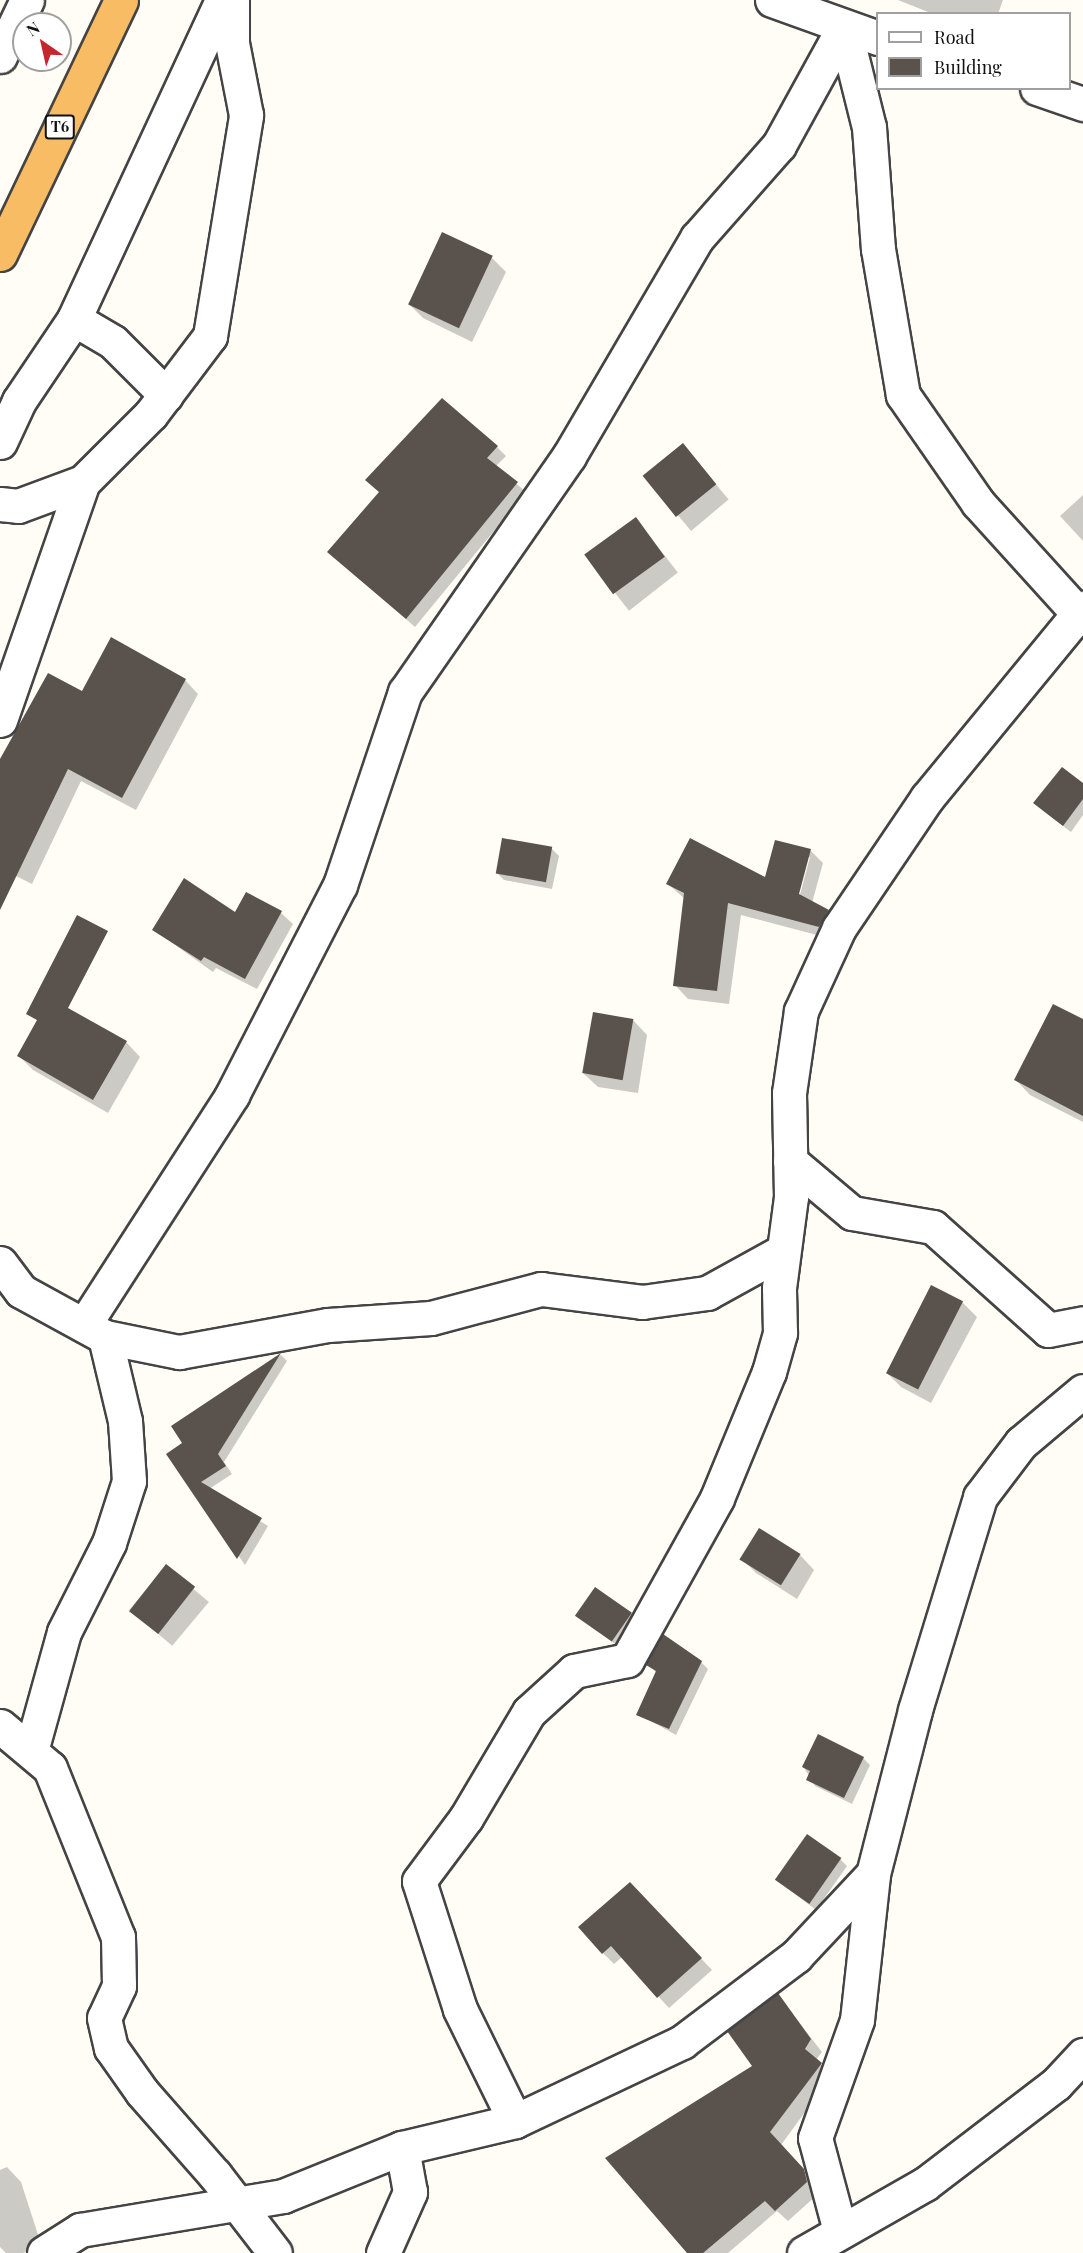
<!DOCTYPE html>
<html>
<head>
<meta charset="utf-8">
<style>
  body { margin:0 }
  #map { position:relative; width:1083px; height:2253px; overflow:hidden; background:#fffdf5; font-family:"Playfair Display",serif }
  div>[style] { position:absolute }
  .shadow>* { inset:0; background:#0003; transform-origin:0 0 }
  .building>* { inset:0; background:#5a524d; transform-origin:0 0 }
  .roads { filter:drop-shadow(2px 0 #444) drop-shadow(-2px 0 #444) drop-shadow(0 2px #444) drop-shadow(0 -2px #444) }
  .minor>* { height:33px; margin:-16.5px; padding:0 16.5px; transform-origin:16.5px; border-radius:16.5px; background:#fff }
  .trunk>* { height:33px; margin:-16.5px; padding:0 16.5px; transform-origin:16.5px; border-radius:16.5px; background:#f7bc64 }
  span { translate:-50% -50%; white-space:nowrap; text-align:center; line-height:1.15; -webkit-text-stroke:6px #fff; paint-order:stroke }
  .shield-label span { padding:2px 4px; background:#fff; border:2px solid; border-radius:4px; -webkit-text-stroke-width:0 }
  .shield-label { font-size:15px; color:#111; font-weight:700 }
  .legend { position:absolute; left:876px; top:12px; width:195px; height:78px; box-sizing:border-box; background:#fff; border:2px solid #a0a0a0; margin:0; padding:8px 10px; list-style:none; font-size:18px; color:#111 }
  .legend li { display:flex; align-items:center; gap:12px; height:30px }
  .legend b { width:30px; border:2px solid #a0a0a0 }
  .north { position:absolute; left:12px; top:12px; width:60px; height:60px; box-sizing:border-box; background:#fff; border:2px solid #a0a0a0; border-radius:50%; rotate:326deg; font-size:16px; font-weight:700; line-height:24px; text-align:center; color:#111 }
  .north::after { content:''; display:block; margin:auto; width:21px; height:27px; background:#c4262e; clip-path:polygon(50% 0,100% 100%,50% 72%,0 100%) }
</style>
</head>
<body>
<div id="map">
  <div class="shadow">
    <div style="clip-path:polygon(898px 0,1003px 0,998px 14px,933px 14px)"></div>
    <div style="clip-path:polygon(492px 258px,506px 272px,472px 342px,423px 318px,408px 303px)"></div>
    <div style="left:683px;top:445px;width:71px;height:49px;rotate:50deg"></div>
    <div style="clip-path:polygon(497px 447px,506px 456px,496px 466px,526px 492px,415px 627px,338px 560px)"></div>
    <div style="clip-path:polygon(1083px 495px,1083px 541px,1060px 516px)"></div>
    <div style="left:636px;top:519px;width:68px;height:62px;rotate:52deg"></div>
    <div style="clip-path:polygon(185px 680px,198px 694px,136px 810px,81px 781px,32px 884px,0 868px,0 771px,82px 693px)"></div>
    <div style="clip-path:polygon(1083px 785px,1083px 815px,1071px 832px,1042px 810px)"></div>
    <div style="clip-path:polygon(504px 840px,552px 849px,559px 856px,552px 889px,504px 880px,497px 873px)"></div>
    <div style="clip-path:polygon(evenodd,810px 850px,823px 863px,812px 903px,841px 924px,832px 939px,741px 915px,729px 1004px,688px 999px,675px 985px,685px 899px,668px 884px,766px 879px,810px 850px,807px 857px,810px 857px,798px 902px,795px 901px,807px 857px)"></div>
    <div style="clip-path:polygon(281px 913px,293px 924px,257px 989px,216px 968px,213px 972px,154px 930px,236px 914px)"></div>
    <div style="clip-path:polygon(633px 1020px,647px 1035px,638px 1093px,598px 1087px,583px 1073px)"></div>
    <div style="clip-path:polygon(1083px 1021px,1083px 1122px,1030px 1095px,1016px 1080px)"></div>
    <div style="clip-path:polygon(126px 1042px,140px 1057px,108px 1113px,33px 1070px,19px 1056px)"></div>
    <div style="clip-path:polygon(962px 1302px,977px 1317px,931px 1403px,901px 1387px,887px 1373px)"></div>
    <div style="clip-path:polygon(281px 1355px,287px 1361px,224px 1462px,232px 1474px,209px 1489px,268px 1526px,245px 1565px,168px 1454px,184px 1444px,173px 1427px)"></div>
    <div style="clip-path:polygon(800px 1555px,814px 1570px,797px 1599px,756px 1573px,741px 1558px)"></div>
    <div style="left:166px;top:1566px;width:56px;height:57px;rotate:40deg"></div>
    <div style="clip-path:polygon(631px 1614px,638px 1621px,622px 1649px,577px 1616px)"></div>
    <div style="clip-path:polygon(701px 1662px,708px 1669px,676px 1735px,638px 1714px,657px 1673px,648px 1664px)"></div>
    <div style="clip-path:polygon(863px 1758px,870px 1765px,852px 1804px,815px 1786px,803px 1766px)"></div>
    <div style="clip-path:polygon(840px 1859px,847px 1866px,816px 1910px,777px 1880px)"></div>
    <div style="clip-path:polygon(641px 1895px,712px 1970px,669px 2008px,622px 1957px,614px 1964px,603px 1953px)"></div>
    <div style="clip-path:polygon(778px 1995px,822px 2052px,816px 2060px,832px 2075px,781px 2145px,815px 2183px,818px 2194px,788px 2221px,777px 2211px,728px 2253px,687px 2253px)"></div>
    <div style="clip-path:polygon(7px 2167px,21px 2182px,42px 2247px,23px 2253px,6px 2253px,0 2247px,0 2170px)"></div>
  </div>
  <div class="building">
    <div style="left:442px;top:232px;width:56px;height:80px;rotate:25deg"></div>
    <div style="clip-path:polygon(442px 398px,498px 446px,487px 458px,518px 482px,406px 619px,327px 552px,379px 492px,365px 480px)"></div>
    <div style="left:683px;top:443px;width:53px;height:52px;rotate:51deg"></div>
    <div style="left:636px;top:517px;width:49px;height:64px;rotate:54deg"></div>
    <div style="clip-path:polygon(111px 637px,186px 679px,122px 798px,68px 769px,0 910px,0 759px,48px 673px,82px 691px)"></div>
    <div style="clip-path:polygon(1062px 767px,1083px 783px,1083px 799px,1063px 826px,1033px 803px)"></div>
    <div style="left:502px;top:838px;width:51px;height:36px;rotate:10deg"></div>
    <div style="clip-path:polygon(690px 838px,765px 877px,775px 840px,811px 849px,799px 894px,829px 910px,819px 927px,728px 903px,717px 991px,673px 986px,684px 893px,666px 884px)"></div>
    <div style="clip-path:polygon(184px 878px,235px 912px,246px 892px,282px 911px,245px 979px,204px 957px,201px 961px,152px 930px)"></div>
    <div style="clip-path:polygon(77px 915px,108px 931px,68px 1008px,127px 1041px,93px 1100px,17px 1056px,37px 1020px,26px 1014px)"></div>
    <div style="clip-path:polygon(1053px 1004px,1083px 1019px,1083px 1116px,1014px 1080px)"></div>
    <div style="left:593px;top:1012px;width:41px;height:62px;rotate:10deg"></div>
    <div style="left:931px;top:1285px;width:36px;height:99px;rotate:27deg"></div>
    <div style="clip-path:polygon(281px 1353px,218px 1454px,226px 1466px,201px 1482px,262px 1518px,237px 1559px,166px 1454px,182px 1443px,171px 1426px)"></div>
    <div style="left:759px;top:1528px;width:49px;height:37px;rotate:32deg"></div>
    <div style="left:166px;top:1564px;width:37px;height:60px;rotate:38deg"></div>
    <div style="left:595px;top:1587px;width:45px;height:35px;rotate:35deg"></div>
    <div style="clip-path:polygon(663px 1634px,702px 1661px,669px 1729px,636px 1715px,656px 1671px,646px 1665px)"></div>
    <div style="clip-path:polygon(818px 1734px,864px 1757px,844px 1798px,806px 1780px,810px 1771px,802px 1767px)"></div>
    <div style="left:807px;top:1834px;width:42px;height:56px;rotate:35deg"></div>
    <div style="clip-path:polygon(630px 1882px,702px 1958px,657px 1998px,611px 1946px,602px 1954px,578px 1927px)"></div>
    <div style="clip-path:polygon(778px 1993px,811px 2039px,805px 2049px,822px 2063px,770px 2132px,804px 2169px,807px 2182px,775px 2211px,765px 2201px,703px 2253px,687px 2253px,605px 2158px,752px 2066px,727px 2031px)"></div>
  </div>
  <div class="roads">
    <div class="minor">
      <div style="left:772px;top:0;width:113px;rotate:19.7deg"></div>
      <div style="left:844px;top:27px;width:103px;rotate:76deg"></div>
      <div style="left:869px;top:127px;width:122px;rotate:85.8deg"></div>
      <div style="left:878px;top:249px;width:148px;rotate:80.3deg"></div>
      <div style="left:903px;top:395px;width:131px;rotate:55.2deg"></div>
      <div style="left:978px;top:503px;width:156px;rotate:47.8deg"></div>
      <div style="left:0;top:56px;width:62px;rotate:-64.3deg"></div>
      <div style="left:1037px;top:88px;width:49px;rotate:19.2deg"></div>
      <div style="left:74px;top:319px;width:45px;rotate:30.5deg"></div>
      <div style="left:113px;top:342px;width:75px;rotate:45deg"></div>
      <div style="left:0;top:442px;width:45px;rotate:-65.1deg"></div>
      <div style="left:19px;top:401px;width:99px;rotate:-56.1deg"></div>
      <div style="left:74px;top:319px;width:352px;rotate:-65.1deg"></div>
      <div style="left:0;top:504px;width:18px;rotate:6deg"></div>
      <div style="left:18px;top:506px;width:69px;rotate:-20.3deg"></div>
      <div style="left:0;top:720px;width:252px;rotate:-70.8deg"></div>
      <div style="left:83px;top:482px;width:96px;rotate:-45deg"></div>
      <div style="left:151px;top:414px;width:98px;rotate:-52.9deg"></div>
      <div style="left:210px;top:336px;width:224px;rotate:-80.7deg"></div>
      <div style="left:246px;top:115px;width:73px;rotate:-101deg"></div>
      <div style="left:232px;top:43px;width:43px;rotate:-90deg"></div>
      <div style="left:790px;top:1161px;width:81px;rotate:40deg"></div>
      <div style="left:852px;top:1213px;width:82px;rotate:9.8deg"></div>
      <div style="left:933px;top:1227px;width:154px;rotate:41.8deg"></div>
      <div style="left:1048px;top:1330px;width:36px;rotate:-11deg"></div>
      <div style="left:0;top:1263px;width:35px;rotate:53deg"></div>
      <div style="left:21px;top:1291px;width:96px;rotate:28.7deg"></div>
      <div style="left:105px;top:1337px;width:76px;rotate:11.5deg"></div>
      <div style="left:179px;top:1352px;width:151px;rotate:-10.3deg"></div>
      <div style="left:328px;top:1325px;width:103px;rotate:-3.9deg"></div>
      <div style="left:431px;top:1318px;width:114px;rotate:-14.8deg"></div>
      <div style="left:541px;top:1289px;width:102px;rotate:7.3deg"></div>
      <div style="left:642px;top:1302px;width:66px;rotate:-7.9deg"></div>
      <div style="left:707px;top:1293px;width:87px;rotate:-28.9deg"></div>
      <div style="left:84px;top:1325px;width:274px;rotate:-57.2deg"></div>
      <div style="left:232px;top:1095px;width:236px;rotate:-62.8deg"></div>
      <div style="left:340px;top:885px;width:204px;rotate:-71.4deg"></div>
      <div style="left:405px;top:692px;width:287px;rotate:-55.2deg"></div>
      <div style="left:569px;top:456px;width:253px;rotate:-59.6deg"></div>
      <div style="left:697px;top:238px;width:124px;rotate:-48.6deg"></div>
      <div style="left:779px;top:145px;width:135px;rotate:-61.2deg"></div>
      <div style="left:0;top:1726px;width:65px;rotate:40deg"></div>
      <div style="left:50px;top:1768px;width:182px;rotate:68.1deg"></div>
      <div style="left:118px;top:1937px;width:49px;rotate:88.8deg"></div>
      <div style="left:119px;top:1986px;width:35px;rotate:115deg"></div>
      <div style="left:104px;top:2018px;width:31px;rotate:77deg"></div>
      <div style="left:111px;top:2048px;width:54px;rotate:54.8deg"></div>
      <div style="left:142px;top:2092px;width:111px;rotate:48.7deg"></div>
      <div style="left:215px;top:2175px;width:98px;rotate:52.4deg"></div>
      <div style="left:31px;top:1751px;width:123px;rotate:-74.5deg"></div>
      <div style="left:64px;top:1632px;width:100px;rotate:-63.2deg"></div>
      <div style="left:109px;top:1543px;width:65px;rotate:-72.1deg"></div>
      <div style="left:129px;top:1481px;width:60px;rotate:-93.8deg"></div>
      <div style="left:125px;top:1421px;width:86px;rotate:-103.4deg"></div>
      <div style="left:515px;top:2121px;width:125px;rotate:-116.2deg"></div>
      <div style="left:460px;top:2009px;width:134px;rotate:-107.8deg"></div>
      <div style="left:419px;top:1881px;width:79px;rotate:-53.3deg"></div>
      <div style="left:466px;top:1818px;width:123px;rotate:-59.3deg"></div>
      <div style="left:529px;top:1712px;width:61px;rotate:-42.3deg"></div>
      <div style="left:574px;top:1671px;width:54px;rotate:-11.7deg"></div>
      <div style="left:627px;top:1660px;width:185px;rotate:-60.9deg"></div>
      <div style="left:717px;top:1498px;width:136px;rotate:-67.6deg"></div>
      <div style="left:769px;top:1372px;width:41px;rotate:-74.2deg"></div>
      <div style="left:780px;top:1333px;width:45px;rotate:-91.3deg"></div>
      <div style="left:779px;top:1288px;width:92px;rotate:-82.5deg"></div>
      <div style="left:791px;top:1197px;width:104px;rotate:-91.1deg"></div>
      <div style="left:789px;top:1093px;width:83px;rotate:-81.7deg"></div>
      <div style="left:801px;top:1011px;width:91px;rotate:-65.4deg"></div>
      <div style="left:839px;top:928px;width:157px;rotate:-55.9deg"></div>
      <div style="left:927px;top:798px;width:246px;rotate:-50.6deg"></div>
      <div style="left:840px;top:2231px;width:96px;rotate:-105deg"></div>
      <div style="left:815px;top:2138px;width:125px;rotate:-70.4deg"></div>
      <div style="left:857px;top:2020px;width:147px;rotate:-83.7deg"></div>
      <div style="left:873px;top:1874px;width:169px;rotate:-75.6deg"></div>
      <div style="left:915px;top:1710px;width:223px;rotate:-73deg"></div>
      <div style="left:980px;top:1497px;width:68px;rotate:-52.8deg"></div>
      <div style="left:1021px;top:1443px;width:81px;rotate:-40deg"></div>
      <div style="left:44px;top:2253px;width:43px;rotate:-32.6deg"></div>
      <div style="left:80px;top:2230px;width:206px;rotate:-9.5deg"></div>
      <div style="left:283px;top:2196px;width:128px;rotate:-22deg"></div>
      <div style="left:402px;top:2148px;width:116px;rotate:-13.4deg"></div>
      <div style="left:515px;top:2121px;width:185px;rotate:-25.3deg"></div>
      <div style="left:682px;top:2042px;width:143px;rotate:-37deg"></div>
      <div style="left:796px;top:1956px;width:112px;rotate:-46.8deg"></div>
      <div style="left:383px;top:2253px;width:67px;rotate:-66.1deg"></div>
      <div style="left:410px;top:2192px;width:45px;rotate:-100.3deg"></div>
      <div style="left:804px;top:2253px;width:139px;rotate:-29.7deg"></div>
      <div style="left:925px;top:2184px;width:165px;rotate:-37.4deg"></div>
      <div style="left:1056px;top:2084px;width:40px;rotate:-47deg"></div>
    </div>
    <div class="trunk">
      <div style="left:0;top:254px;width:281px;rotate:-64.5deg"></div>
    </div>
  </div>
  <div class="shield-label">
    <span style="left:60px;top:127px">T6</span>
  </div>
  <ul class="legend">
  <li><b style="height:8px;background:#fff"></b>Road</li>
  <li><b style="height:16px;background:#5a524d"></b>Building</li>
  </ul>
  <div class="north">N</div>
</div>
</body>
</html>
